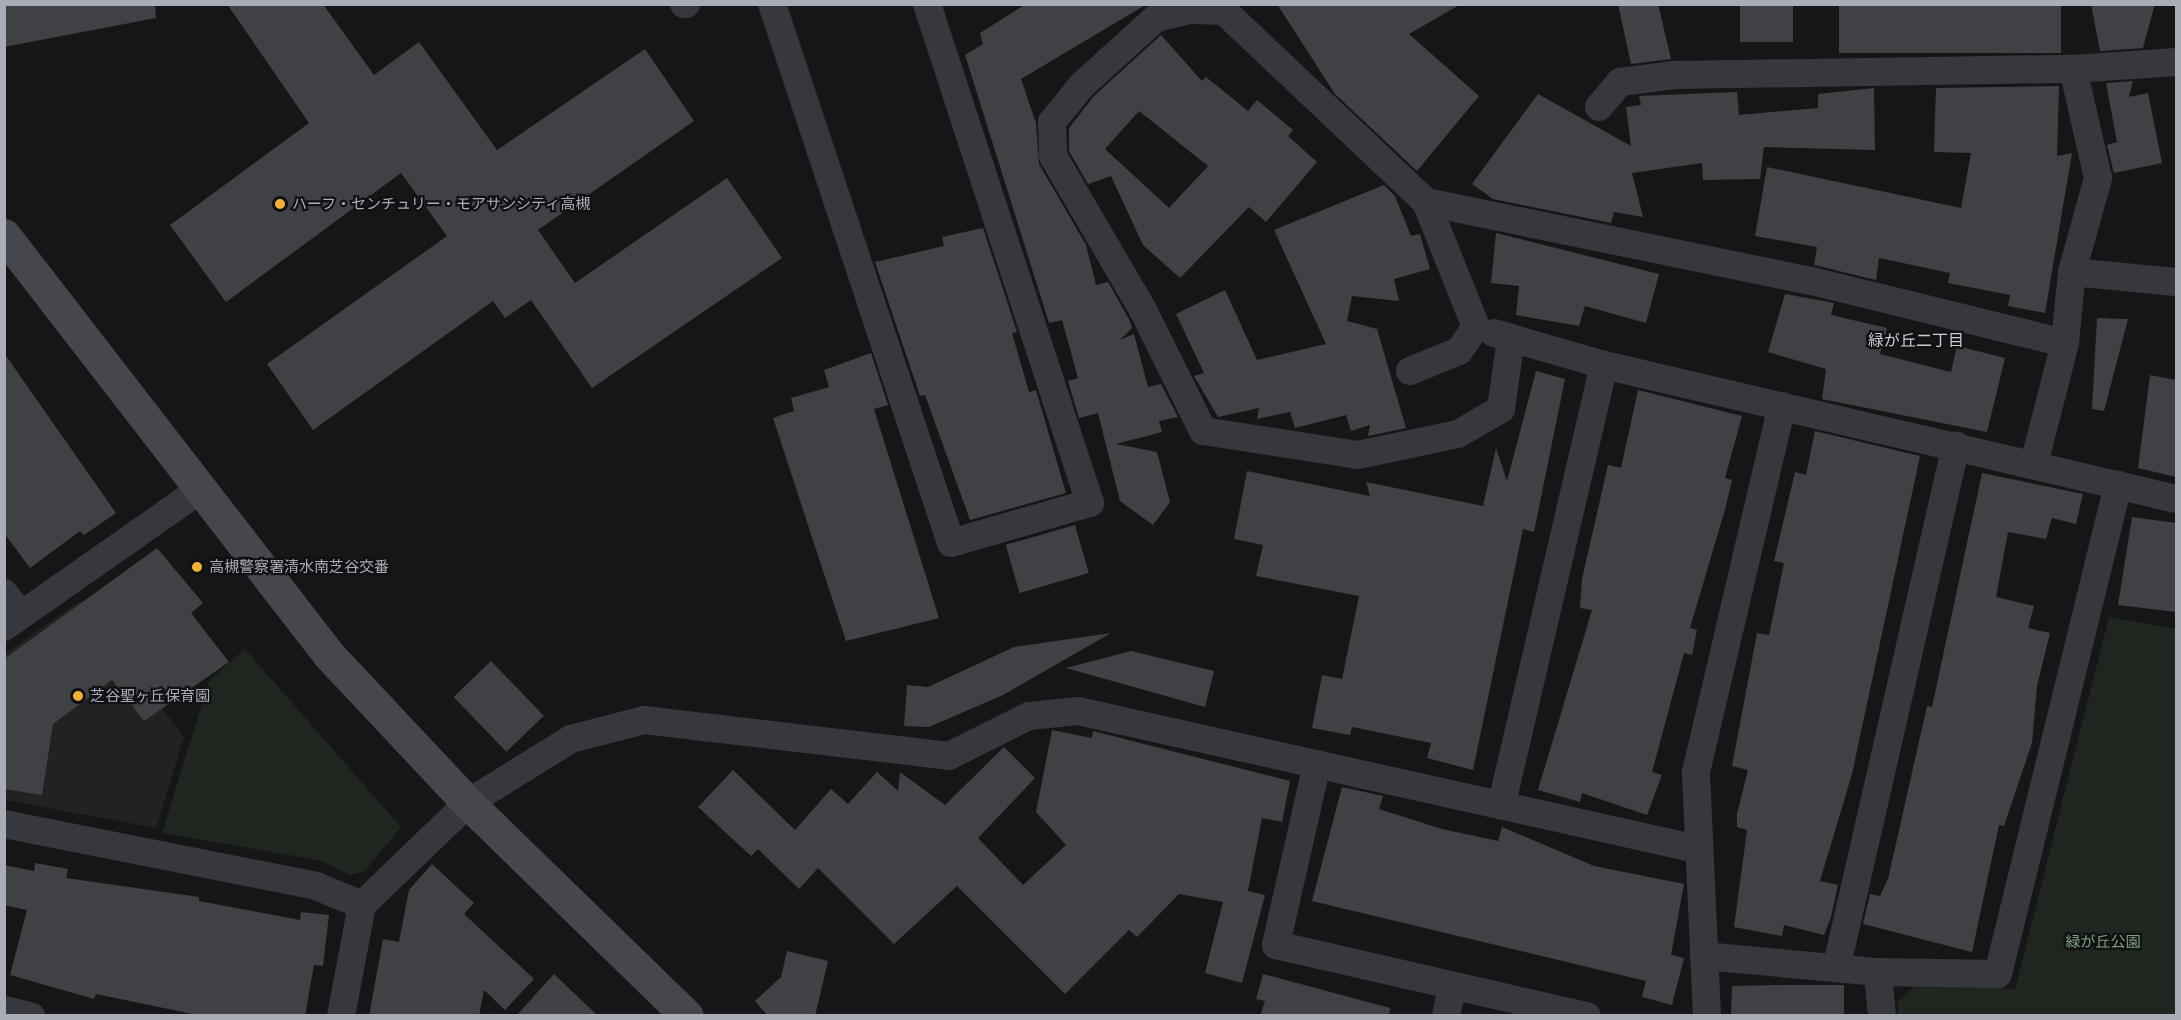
<!DOCTYPE html>
<html>
<head>
<meta charset="utf-8">
<style>
  body { margin:0 }
  #map { position:relative; width:2181px; height:1020px; overflow:hidden; background:#161618; font-family:Quicksand,"Noto Sans JP",sans-serif }
  div>[style] { position:absolute }
  .built>* { inset:0; background:#222225 }
  .green>* { inset:0; background:#1e261f }
  .building>* { inset:0; background:#404145; transform-origin:0 0 }
  .street>* { height:28px; margin:-14px; padding:0 14px; transform-origin:14px; border-radius:14px; background:#37383d }
  .secondary>* { height:33px; margin:-16.5px; padding:0 16.5px; transform-origin:16.5px; border-radius:16.5px; background:#45474d }
  .dots>* { width:16px; height:16px; translate:-50% -50%; box-sizing:border-box; border:3px solid #111113; border-radius:50% }
  span { translate:-50% -50%; white-space:nowrap; text-align:center; line-height:1.15; -webkit-text-stroke:4.5px #111113; paint-order:stroke }
  .poi-label { font-size:15px; color:#a8adb8 }
  .left { translate:0 -50%; text-align:left }
  .park-label { font-size:15px; color:#7fa381 }
  .neighbourhood-label { font-size:16px; color:#c9ccd4 }
  .frame { position:absolute; inset:0; border:6px solid #a8adb8; pointer-events:none }
</style>
</head>
<body>
<div id="map">
  <div class="built">
    <div style="clip-path:polygon(80px 601px,184px 737px,156px 828px,5px 800px,4px 654px)"></div>
  </div>
  <div class="green">
    <div style="clip-path:polygon(2109px 617px,2176px 629px,2176px 1015px,1898px 1015px,1898px 1001px,1917px 984px,2015px 989px)"></div>
    <div style="clip-path:polygon(245px 649px,401px 827px,365px 871px,350px 875px,318px 860px,162px 833px,209px 681px)"></div>
  </div>
  <div class="building">
    <div style="clip-path:polygon(4px 4px,155px 4px,156px 18px,4px 47px)"></div>
    <div style="clip-path:polygon(227px 4px,323px 4px,374px 75px,419px 42px,497px 150px,645px 49px,694px 121px,538px 230px,575px 283px,727px 178px,782px 258px,592px 388px,531px 300px,505px 318px,493px 301px,313px 430px,267px 364px,447px 236px,401px 173px,226px 302px,170px 225px,309px 123px)"></div>
    <div style="clip-path:polygon(1026px 4px,1147px 4px,1021px 79px,1036px 123px,1039px 164px,1086px 245px,1096px 285px,1108px 282px,1130px 321px,1132px 328px,1120px 340px,1134px 334px,1148px 387px,1161px 384px,1178px 417px,1159px 421px,1162px 432px,1116px 444px,1157px 452px,1170px 502px,1153px 525px,1120px 501px,1098px 413px,1079px 418px,1068px 381px,1078px 378px,1062px 320px,1049px 323px,965px 55px,983px 44px,980px 33px)"></div>
    <div style="clip-path:polygon(1277px 4px,1461px 4px,1409px 34px,1479px 96px,1417px 171px,1335px 94px)"></div>
    <div style="clip-path:polygon(1618px 4px,1658px 4px,1671px 59px,1631px 64px)"></div>
    <div style="left:1740px;top:4px;width:53px;height:38px"></div>
    <div style="left:1839px;top:4px;width:222px;height:49px"></div>
    <div style="clip-path:polygon(2091px 4px,2155px 4px,2143px 48px,2100px 51px)"></div>
    <div style="clip-path:polygon(evenodd,1161px 35px,1202px 81px,1206px 77px,1248px 111px,1257px 100px,1293px 130px,1288px 136px,1317px 162px,1266px 222px,1249px 207px,1180px 278px,1143px 245px,1111px 176px,1088px 184px,1069px 151px,1069px 128px,1094px 96px,1161px 35px,1139px 111px,1208px 166px,1169px 208px,1105px 149px,1139px 111px)"></div>
    <div style="clip-path:polygon(2133px 81px,2129px 97px,2148px 93px,2162px 163px,2114px 173px,2107px 145px,2117px 142px,2106px 83px)"></div>
    <div style="clip-path:polygon(2059px 86px,2057px 156px,2072px 153px,2045px 313px,2008px 306px,2010px 295px,1948px 283px,1950px 273px,1879px 258px,1876px 280px,1814px 265px,1817px 247px,1755px 236px,1767px 167px,1961px 208px,1971px 153px,1934px 152px,1936px 88px)"></div>
    <div style="clip-path:polygon(1874px 88px,1875px 150px,1764px 147px,1760px 179px,1703px 180px,1702px 163px,1632px 173px,1643px 217px,1614px 212px,1611px 223px,1493px 199px,1472px 184px,1538px 94px,1631px 146px,1626px 107px,1641px 105px,1639px 96px,1737px 92px,1739px 115px,1818px 108px,1818px 94px)"></div>
    <div style="clip-path:polygon(1384px 185px,1395px 196px,1411px 236px,1420px 234px,1430px 269px,1394px 279px,1399px 301px,1352px 296px,1347px 321px,1377px 329px,1406px 428px,1368px 436px,1370px 425px,1351px 431px,1346px 415px,1295px 428px,1290px 412px,1257px 419px,1259px 408px,1218px 417px,1194px 376px,1204px 373px,1176px 314px,1225px 290px,1257px 360px,1326px 344px,1274px 230px)"></div>
    <div style="clip-path:polygon(983px 228px,1017px 332px,1012px 333px,1029px 392px,1036px 390px,1066px 493px,970px 520px,925px 395px,920px 396px,875px 262px,944px 246px,942px 237px)"></div>
    <div style="clip-path:polygon(1496px 233px,1659px 274px,1646px 323px,1585px 306px,1579px 326px,1516px 315px,1519px 286px,1491px 283px)"></div>
    <div style="clip-path:polygon(1785px 294px,1834px 303px,1831px 315px,1887px 328px,1880px 354px,1951px 372px,1957px 346px,2005px 358px,1987px 432px,1822px 399px,1826px 369px,1768px 352px)"></div>
    <div style="clip-path:polygon(2097px 318px,2128px 319px,2104px 411px,2092px 409px)"></div>
    <div style="clip-path:polygon(4px 353px,116px 513px,84px 535px,80px 531px,30px 568px,4px 533px)"></div>
    <div style="clip-path:polygon(871px 353px,888px 405px,874px 409px,939px 618px,846px 641px,773px 418px,794px 411px,791px 398px,829px 387px,824px 370px)"></div>
    <div style="clip-path:polygon(1536px 371px,1565px 379px,1534px 532px,1523px 529px,1473px 770px,1427px 758px,1431px 743px,1352px 727px,1350px 735px,1312px 728px,1322px 675px,1342px 679px,1359px 596px,1256px 576px,1263px 545px,1234px 539px,1247px 471px,1370px 496px,1366px 482px,1483px 506px,1496px 448px,1507px 481px)"></div>
    <div style="clip-path:polygon(2150px 375px,2176px 380px,2176px 477px,2138px 468px)"></div>
    <div style="clip-path:polygon(1638px 390px,1742px 416px,1725px 478px,1732px 480px,1726px 506px,1690px 628px,1697px 630px,1692px 655px,1684px 653px,1652px 772px,1662px 775px,1647px 815px,1582px 793px,1580px 802px,1538px 790px,1592px 610px,1580px 608px,1582px 579px,1608px 465px,1621px 468px)"></div>
    <div style="clip-path:polygon(1815px 431px,1920px 456px,1852px 774px,1820px 881px,1838px 885px,1831px 917px,1824px 935px,1784px 925px,1782px 936px,1734px 927px,1747px 830px,1737px 827px,1737px 814px,1748px 770px,1732px 766px,1757px 633px,1769px 635px,1784px 563px,1774px 561px,1795px 472px,1806px 475px)"></div>
    <div style="clip-path:polygon(1982px 473px,2083px 494px,2076px 524px,2052px 518px,2046px 539px,2008px 532px,1996px 597px,2034px 606px,2028px 628px,2050px 633px,2037px 686px,2032px 743px,2004px 826px,1999px 825px,1972px 952px,1863px 924px,1870px 894px,1880px 896px,1888px 879px,1927px 706px,1932px 707px)"></div>
    <div style="clip-path:polygon(2132px 517px,2176px 523px,2176px 612px,2118px 605px)"></div>
    <div style="left:1075px;top:525px;width:50px;height:72px;rotate:74deg"></div>
    <div style="clip-path:polygon(157px 548px,203px 603px,191px 613px,229px 662px,144px 721px,112px 680px,53px 724px,42px 795px,4px 789px,4px 659px)"></div>
    <div style="clip-path:polygon(1111px 633px,1003px 695px,929px 727px,904px 726px,907px 685px,928px 687px,1014px 647px)"></div>
    <div style="clip-path:polygon(1131px 651px,1214px 671px,1205px 707px,1066px 668px)"></div>
    <div style="left:491px;top:661px;width:76px;height:52px;rotate:46deg"></div>
    <div style="clip-path:polygon(1052px 730px,1092px 738px,1093px 731px,1290px 781px,1282px 822px,1262px 818px,1248px 891px,1265px 895px,1242px 983px,1205px 973px,1223px 902px,1179px 894px,1137px 937px,1129px 930px,1065px 994px,957px 886px,894px 944px,818px 868px,799px 889px,758px 849px,751px 856px,698px 807px,733px 770px,795px 830px,831px 789px,848px 804px,877px 772px,898px 791px,900px 772px,945px 805px,1004px 747px,1035px 778px,978px 838px,1023px 885px,1066px 845px,1036px 812px)"></div>
    <div style="clip-path:polygon(1342px 787px,1383px 796px,1379px 809px,1442px 829px,1498px 841px,1502px 827px,1594px 866px,1684px 884px,1671px 955px,1684px 958px,1672px 1005px,1642px 997px,1646px 981px,1312px 901px)"></div>
    <div style="clip-path:polygon(35px 863px,68px 869px,66px 878px,199px 897px,199px 901px,300px 920px,301px 912px,329px 915px,323px 966px,314px 965px,305px 1016px,202px 1016px,96px 994px,94px 999px,10px 975px,27px 910px,4px 905px,4px 865px,34px 871px)"></div>
    <div style="clip-path:polygon(432px 864px,474px 903px,464px 914px,534px 979px,505px 1010px,484px 990px,479px 1016px,369px 1016px,383px 939px,399px 942px,409px 890px)"></div>
    <div style="clip-path:polygon(787px 951px,828px 961px,815px 1016px,768px 1016px,755px 1001px,781px 977px)"></div>
    <div style="clip-path:polygon(554px 974px,598px 1016px,516px 1016px)"></div>
    <div style="clip-path:polygon(1263px 974px,1390px 1008px,1389px 1016px,1260px 1016px,1265px 1001px,1256px 999px)"></div>
    <div style="clip-path:polygon(1786px 985px,1844px 985px,1844px 1016px,1731px 1016px,1732px 986px)"></div>
  </div>
  <div class="street">
    <div style="left:684px;top:4px;width:2px"></div>
    <div style="left:772px;top:4px;width:568px;rotate:71.63deg"></div>
    <div style="left:951px;top:543px;width:145px;rotate:-16.1deg"></div>
    <div style="left:1090px;top:503px;width:525px;rotate:-108.09deg"></div>
    <div style="left:1599px;top:107px;width:33px;rotate:-50deg"></div>
    <div style="left:1620px;top:82px;width:55px;rotate:-7.3deg"></div>
    <div style="left:1675px;top:75px;width:398px;rotate:-0.9deg"></div>
    <div style="left:1426px;top:202px;width:394px;rotate:11.6deg"></div>
    <div style="left:1812px;top:281px;width:260px;rotate:13.8deg"></div>
    <div style="left:2065px;top:343px;width:125px;rotate:104.4deg"></div>
    <div style="left:2072px;top:272px;width:104px;rotate:5.5deg"></div>
    <div style="left:1494px;top:333px;width:115px;rotate:16.2deg"></div>
    <div style="left:1604px;top:365px;width:587px;rotate:13.18deg"></div>
    <div style="left:2065px;top:343px;width:71px;rotate:-84.4deg"></div>
    <div style="left:2072px;top:272px;width:98px;rotate:-74.5deg"></div>
    <div style="left:2098px;top:178px;width:112px;rotate:-102.9deg"></div>
    <div style="left:2073px;top:69px;width:103px;rotate:-3.9deg"></div>
    <div style="left:1410px;top:371px;width:53px;rotate:-22.2deg"></div>
    <div style="left:1459px;top:351px;width:29px;rotate:-55deg"></div>
    <div style="left:1476px;top:327px;width:135px;rotate:-111.8deg"></div>
    <div style="left:1426px;top:202px;width:278px;rotate:-136.6deg"></div>
    <div style="left:1224px;top:11px;width:35px;rotate:-178deg"></div>
    <div style="left:1189px;top:10px;width:34px;rotate:166deg"></div>
    <div style="left:1156px;top:18px;width:100px;rotate:137.8deg"></div>
    <div style="left:1082px;top:85px;width:48px;rotate:129deg"></div>
    <div style="left:1052px;top:122px;width:34px;rotate:88deg"></div>
    <div style="left:1053px;top:156px;width:178px;rotate:59.7deg"></div>
    <div style="left:1143px;top:310px;width:135px;rotate:63.6deg"></div>
    <div style="left:1203px;top:431px;width:157px;rotate:8.8deg"></div>
    <div style="left:1358px;top:455px;width:102px;rotate:-11.9deg"></div>
    <div style="left:1458px;top:434px;width:50px;rotate:-30.2deg"></div>
    <div style="left:1501px;top:409px;width:72px;rotate:-82deg"></div>
    <div style="left:4px;top:593px;width:26px;rotate:51deg"></div>
    <div style="left:4px;top:627px;width:237px;rotate:-35deg"></div>
    <div style="left:1317px;top:764px;width:186px;rotate:102.8deg"></div>
    <div style="left:1276px;top:945px;width:319px;rotate:12.9deg"></div>
    <div style="left:1502px;top:803px;width:450px;rotate:-76.9deg"></div>
    <div style="left:4px;top:824px;width:318px;rotate:11.2deg"></div>
    <div style="left:316px;top:886px;width:50px;rotate:22.4deg"></div>
    <div style="left:362px;top:905px;width:113px;rotate:100.7deg"></div>
    <div style="left:362px;top:905px;width:147px;rotate:-43.9deg"></div>
    <div style="left:468px;top:803px;width:121px;rotate:-31.9deg"></div>
    <div style="left:571px;top:739px;width:75px;rotate:-14.6deg"></div>
    <div style="left:644px;top:720px;width:307px;rotate:6.7deg"></div>
    <div style="left:949px;top:756px;width:89px;rotate:-26.6deg"></div>
    <div style="left:1029px;top:716px;width:49px;rotate:-5.8deg"></div>
    <div style="left:1078px;top:711px;width:634px;rotate:12.57deg"></div>
    <div style="left:1704px;top:956px;width:175px;rotate:5.3deg"></div>
    <div style="left:1837px;top:965px;width:533px;rotate:-77.11deg"></div>
    <div style="left:4px;top:1010px;width:28px;rotate:13deg"></div>
    <div style="left:1446px;top:1016px;width:30px;rotate:-78deg"></div>
    <div style="left:1707px;top:1016px;width:244px;rotate:-92.6deg"></div>
    <div style="left:1696px;top:772px;width:376px;rotate:-76.8deg"></div>
    <div style="left:1882px;top:1016px;width:44px;rotate:-95.2deg"></div>
    <div style="left:1878px;top:972px;width:120px;rotate:1deg"></div>
    <div style="left:1998px;top:974px;width:504px;rotate:-76.21deg"></div>
  </div>
  <div class="secondary">
    <div style="left:4px;top:235px;width:531px;rotate:52.27deg"></div>
    <div style="left:329px;top:655px;width:203px;rotate:46.8deg"></div>
    <div style="left:468px;top:803px;width:305px;rotate:44.2deg"></div>
  </div>
  <div class="dots">
    <div style="left:280px;top:204px;background:#f2b134"></div>
    <div style="left:197px;top:567px;background:#f2b134"></div>
    <div style="left:78px;top:696px;background:#f2b134"></div>
  </div>
  <div class="poi-label">
    <span class="left" style="left:292px;top:204px">ハーフ・センチュリー・モアサンシティ高槻</span>
    <span class="left" style="left:209px;top:567px">高槻警察署清水南芝谷交番</span>
    <span class="left" style="left:90px;top:696px">芝谷聖ヶ丘保育園</span>
  </div>
  <div class="park-label">
    <span style="left:2103px;top:942px">緑が丘公園</span>
  </div>
  <div class="neighbourhood-label">
    <span style="left:1916px;top:340px">緑が丘二丁目</span>
  </div>
  <div class="frame"></div>
</div>
</body>
</html>
